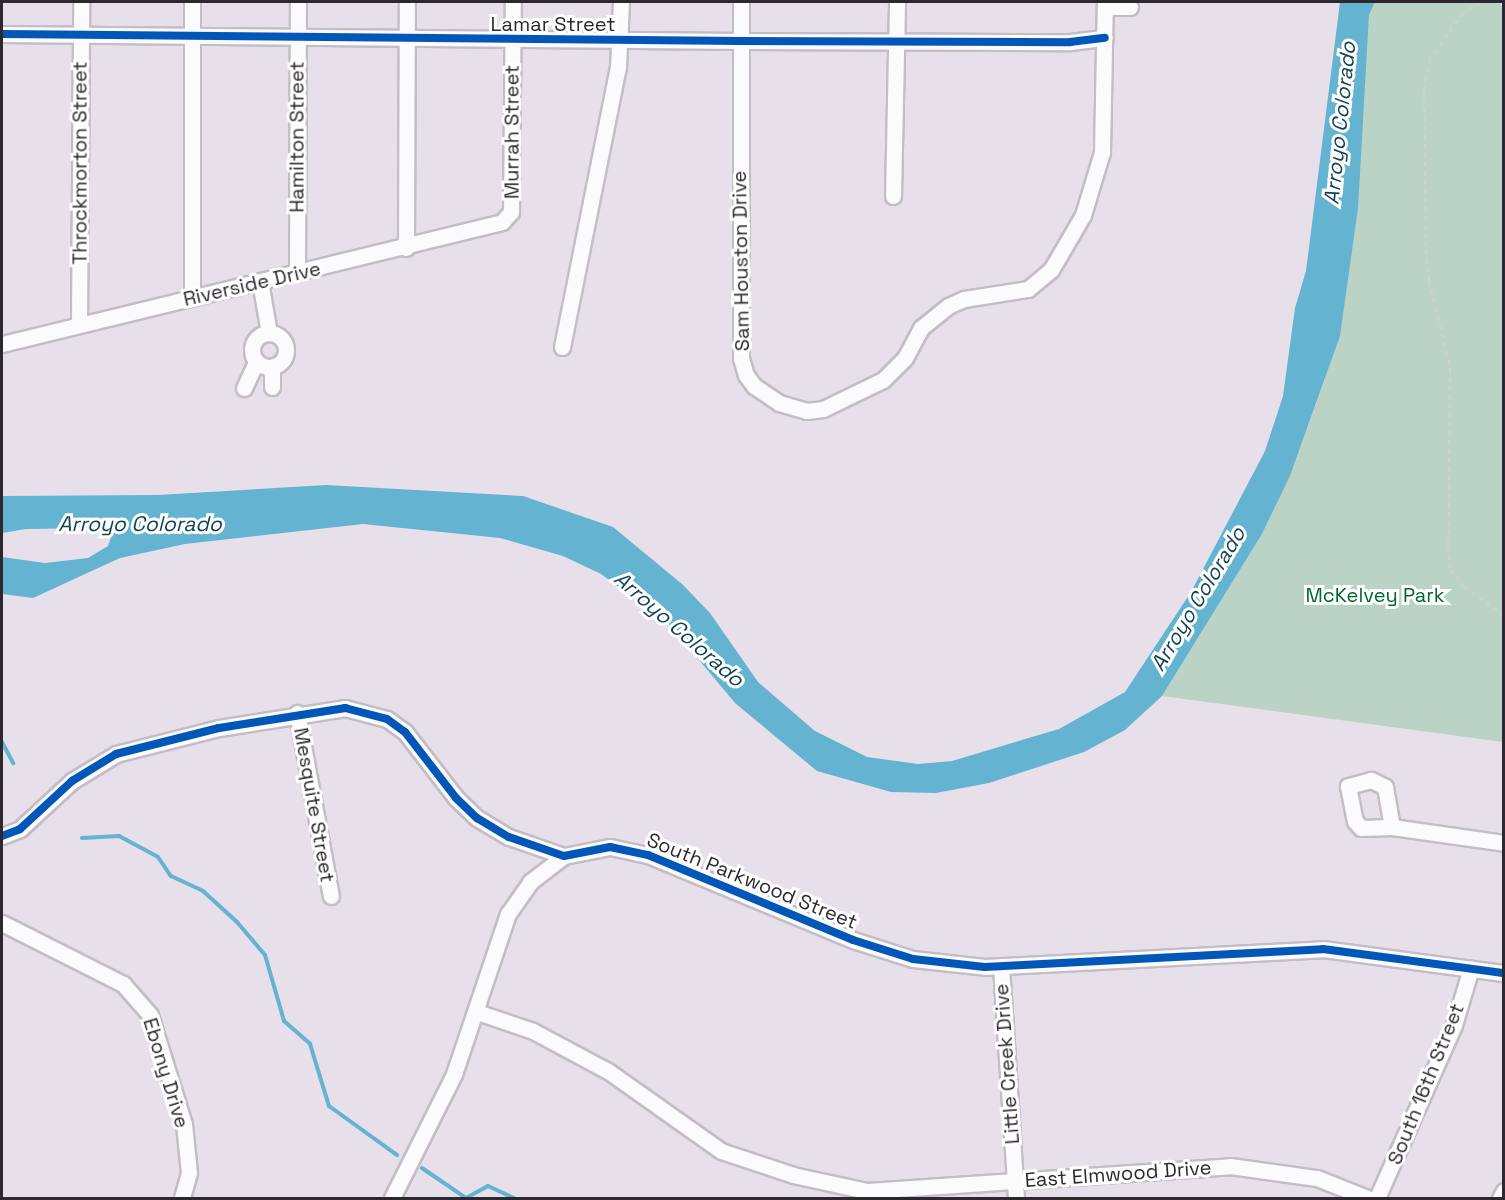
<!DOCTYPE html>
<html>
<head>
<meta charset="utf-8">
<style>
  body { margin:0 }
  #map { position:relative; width:1505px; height:1200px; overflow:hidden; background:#e7dfea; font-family:"Space Grotesk",sans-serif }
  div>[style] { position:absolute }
  .green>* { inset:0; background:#bbd3c4 }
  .water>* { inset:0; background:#64b4d1 }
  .stream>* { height:4px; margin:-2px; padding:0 2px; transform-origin:2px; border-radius:2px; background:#64b4d1 }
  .path>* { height:2px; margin-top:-1px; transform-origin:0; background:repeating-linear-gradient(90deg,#d1cfd2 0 4.5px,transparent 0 9px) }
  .roads { filter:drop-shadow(2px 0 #c3bdc6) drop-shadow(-2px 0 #c3bdc6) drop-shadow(0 2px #c3bdc6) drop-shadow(0 -2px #c3bdc6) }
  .minor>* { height:15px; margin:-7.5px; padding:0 7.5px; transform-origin:7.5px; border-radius:7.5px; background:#fbfafc }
  .minor>.ring { margin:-7.5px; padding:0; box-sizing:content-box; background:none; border:15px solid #fbfafc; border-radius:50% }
  .cycleway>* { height:8px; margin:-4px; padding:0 4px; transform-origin:4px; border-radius:4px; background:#0057b8 }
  span { translate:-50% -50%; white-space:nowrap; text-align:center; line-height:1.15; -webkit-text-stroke:6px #fff; paint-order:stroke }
  .street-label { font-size:20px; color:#2d272f }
  .park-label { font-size:20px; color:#006433 }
  .water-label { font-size:21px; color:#134353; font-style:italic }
  .frame { position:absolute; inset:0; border:3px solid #2d272f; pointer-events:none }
</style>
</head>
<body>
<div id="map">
  <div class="green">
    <div style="clip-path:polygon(1375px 2px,1500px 2px,1504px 11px,1503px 742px,1162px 696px,1262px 534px,1290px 476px,1325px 379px,1369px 15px)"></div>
  </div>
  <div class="water">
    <div style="clip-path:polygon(1340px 2px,1375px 2px,1369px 15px,1358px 208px,1340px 336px,1290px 476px,1262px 534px,1162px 696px,1125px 730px,1084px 752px,989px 783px,936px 793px,891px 792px,817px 771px,735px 703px,668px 623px,601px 574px,563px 556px,500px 538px,363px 524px,185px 544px,120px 558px,33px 598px,2px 594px,2px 557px,45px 563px,88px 558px,108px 546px,111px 537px,98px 528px,26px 529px,2px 533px,2px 496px,158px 495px,326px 485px,523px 496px,613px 527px,682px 584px,710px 613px,758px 682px,815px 731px,867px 757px,918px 764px,952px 761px,1059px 729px,1125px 692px,1191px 592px,1265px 451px,1283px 396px,1295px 308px,1306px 271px)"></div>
  </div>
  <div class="stream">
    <div style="left:2px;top:742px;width:24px;rotate:62deg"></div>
    <div style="left:82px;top:838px;width:37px;rotate:-3deg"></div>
    <div style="left:119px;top:836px;width:44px;rotate:28.3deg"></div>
    <div style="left:158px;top:857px;width:23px;rotate:56deg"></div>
    <div style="left:171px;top:876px;width:35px;rotate:25deg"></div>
    <div style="left:203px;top:891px;width:46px;rotate:42.4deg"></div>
    <div style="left:237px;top:922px;width:43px;rotate:49.7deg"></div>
    <div style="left:265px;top:955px;width:69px;rotate:73.9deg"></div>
    <div style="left:284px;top:1021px;width:35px;rotate:41deg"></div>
    <div style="left:310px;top:1044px;width:65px;rotate:73deg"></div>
    <div style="left:329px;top:1106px;width:84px;rotate:35.8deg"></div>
    <div style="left:422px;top:1168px;width:53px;rotate:34.3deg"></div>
    <div style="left:466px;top:1198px;width:25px;rotate:-29deg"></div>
    <div style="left:488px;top:1186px;width:29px;rotate:25deg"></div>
  </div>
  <div class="path">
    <div style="left:1480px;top:2px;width:20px;rotate:147deg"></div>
    <div style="left:1463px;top:13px;width:57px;rotate:125.7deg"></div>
    <div style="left:1430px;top:59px;width:32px;rotate:101deg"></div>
    <div style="left:1424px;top:90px;width:160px;rotate:89.3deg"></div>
    <div style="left:1426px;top:250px;width:31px;rotate:84deg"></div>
    <div style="left:1429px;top:281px;width:89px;rotate:76.4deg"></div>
    <div style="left:1450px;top:368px;width:179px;rotate:90.6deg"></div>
    <div style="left:1448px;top:547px;width:23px;rotate:83deg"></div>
    <div style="left:1451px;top:570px;width:21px;rotate:53deg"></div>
    <div style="left:1464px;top:587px;width:49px;rotate:35deg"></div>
  </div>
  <div class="roads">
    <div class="minor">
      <div style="left:192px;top:2px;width:295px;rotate:90deg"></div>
      <div style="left:741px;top:2px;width:356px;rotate:90deg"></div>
      <div style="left:741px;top:358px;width:18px;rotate:74deg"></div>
      <div style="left:746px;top:375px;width:14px;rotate:54deg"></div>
      <div style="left:754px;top:386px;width:30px;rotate:34deg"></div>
      <div style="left:779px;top:403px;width:29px;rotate:16deg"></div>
      <div style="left:807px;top:411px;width:16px;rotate:-7deg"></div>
      <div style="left:823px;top:409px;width:67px;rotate:-25.8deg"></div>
      <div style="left:883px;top:380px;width:31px;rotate:-45deg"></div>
      <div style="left:905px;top:358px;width:34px;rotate:-62deg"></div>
      <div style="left:921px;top:328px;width:35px;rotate:-39deg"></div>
      <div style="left:948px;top:306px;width:17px;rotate:-24deg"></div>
      <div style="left:964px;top:299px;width:65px;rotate:-8.9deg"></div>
      <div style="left:1028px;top:289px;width:30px;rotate:-40deg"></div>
      <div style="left:1051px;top:270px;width:64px;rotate:-59.8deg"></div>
      <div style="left:1083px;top:215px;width:66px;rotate:-73.2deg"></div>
      <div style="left:1102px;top:152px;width:150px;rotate:-88.9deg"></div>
      <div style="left:1105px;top:7px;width:25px"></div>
      <div style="left:2px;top:34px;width:738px;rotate:0.54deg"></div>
      <div style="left:740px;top:41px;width:330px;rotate:0.2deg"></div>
      <div style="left:1070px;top:42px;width:35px;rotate:-7deg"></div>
      <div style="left:893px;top:196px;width:194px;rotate:-88.8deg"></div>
      <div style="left:406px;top:248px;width:246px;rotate:-89.8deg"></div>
      <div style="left:297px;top:273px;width:271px;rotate:-89.8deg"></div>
      <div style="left:260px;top:281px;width:53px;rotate:80.2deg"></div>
      <div style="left:79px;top:324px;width:322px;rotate:-89.6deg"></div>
      <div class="ring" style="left:252px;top:333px;width:19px;height:19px"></div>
      <div style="left:2px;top:344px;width:515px;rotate:-13.71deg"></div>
      <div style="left:502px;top:222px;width:13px;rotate:-48deg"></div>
      <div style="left:511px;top:212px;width:210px;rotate:-89.5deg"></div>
      <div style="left:562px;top:347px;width:285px;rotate:-78.7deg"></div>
      <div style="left:618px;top:68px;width:66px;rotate:-87.4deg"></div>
      <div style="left:272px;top:367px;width:20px;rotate:90deg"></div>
      <div style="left:244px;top:388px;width:29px;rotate:-65deg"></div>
      <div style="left:297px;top:713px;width:186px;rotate:79.5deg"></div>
      <div style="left:1392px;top:827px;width:41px;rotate:-99.9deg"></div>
      <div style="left:1385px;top:787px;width:16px;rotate:-153deg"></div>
      <div style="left:1371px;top:780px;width:24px;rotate:165deg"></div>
      <div style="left:1348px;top:786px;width:36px;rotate:79deg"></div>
      <div style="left:1355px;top:821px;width:9px;rotate:49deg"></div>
      <div style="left:1361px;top:828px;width:31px;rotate:-2deg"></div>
      <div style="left:1392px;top:827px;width:113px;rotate:8.1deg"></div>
      <div style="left:2px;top:836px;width:19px;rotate:-21deg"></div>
      <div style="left:20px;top:829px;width:71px;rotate:-42.7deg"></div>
      <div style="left:72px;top:781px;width:52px;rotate:-31.5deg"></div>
      <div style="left:116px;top:754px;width:106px;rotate:-14.2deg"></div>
      <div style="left:219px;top:728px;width:128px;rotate:-9deg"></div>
      <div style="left:345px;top:708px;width:43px;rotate:14.7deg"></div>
      <div style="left:387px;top:719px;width:22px;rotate:36deg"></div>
      <div style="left:405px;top:732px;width:83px;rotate:52.3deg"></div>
      <div style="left:456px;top:798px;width:29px;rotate:44deg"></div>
      <div style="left:477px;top:818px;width:37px;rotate:31deg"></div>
      <div style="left:509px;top:837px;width:58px;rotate:19.1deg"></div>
      <div style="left:564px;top:856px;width:47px;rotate:-11.1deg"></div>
      <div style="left:610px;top:847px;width:39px;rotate:12deg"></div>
      <div style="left:648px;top:855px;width:222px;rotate:22.5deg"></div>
      <div style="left:853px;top:940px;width:63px;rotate:17.6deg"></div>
      <div style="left:913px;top:959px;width:72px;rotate:6.3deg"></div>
      <div style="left:985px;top:967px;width:338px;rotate:-3deg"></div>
      <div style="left:1323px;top:949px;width:183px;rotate:7.6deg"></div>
      <div style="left:2px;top:923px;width:136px;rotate:26.8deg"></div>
      <div style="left:123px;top:984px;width:41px;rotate:48.9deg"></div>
      <div style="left:150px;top:1015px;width:114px;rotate:72.7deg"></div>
      <div style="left:184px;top:1124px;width:49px;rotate:84.2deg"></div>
      <div style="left:189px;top:1173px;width:26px;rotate:106deg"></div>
      <div style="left:1001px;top:966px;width:232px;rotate:86.3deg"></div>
      <div style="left:477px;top:1012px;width:59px;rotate:18.7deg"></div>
      <div style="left:533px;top:1031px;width:85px;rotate:28.1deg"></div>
      <div style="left:608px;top:1071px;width:138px;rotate:35.3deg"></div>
      <div style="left:721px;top:1151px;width:76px;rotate:18.4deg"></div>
      <div style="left:793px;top:1175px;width:76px;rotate:12.2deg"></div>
      <div style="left:867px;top:1191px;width:364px;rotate:-3.9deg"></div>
      <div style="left:1230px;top:1166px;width:88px;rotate:7.9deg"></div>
      <div style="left:1317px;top:1178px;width:54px;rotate:21.8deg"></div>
      <div style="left:392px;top:1198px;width:139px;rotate:-63.4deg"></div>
      <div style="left:454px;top:1074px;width:169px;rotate:-71.4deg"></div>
      <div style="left:508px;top:914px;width:39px;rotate:-55deg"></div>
      <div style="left:530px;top:882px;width:43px;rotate:-37.4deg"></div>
      <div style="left:1377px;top:1198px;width:189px;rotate:-66deg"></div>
      <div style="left:1454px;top:1025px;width:59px;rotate:-73.4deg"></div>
      <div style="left:1500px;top:1198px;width:8px;rotate:-60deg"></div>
    </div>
  </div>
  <div class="cycleway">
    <div style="left:2px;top:34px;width:738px;rotate:0.54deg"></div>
    <div style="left:740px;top:41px;width:330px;rotate:0.2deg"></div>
    <div style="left:1070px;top:42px;width:35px;rotate:-7deg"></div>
    <div style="left:2px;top:836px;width:19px;rotate:-21deg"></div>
    <div style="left:20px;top:829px;width:71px;rotate:-42.7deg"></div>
    <div style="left:72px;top:781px;width:52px;rotate:-31.5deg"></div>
    <div style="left:116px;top:754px;width:106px;rotate:-14.2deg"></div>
    <div style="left:219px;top:728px;width:128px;rotate:-9deg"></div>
    <div style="left:345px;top:708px;width:43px;rotate:14.7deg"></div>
    <div style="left:387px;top:719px;width:22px;rotate:36deg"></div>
    <div style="left:405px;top:732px;width:83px;rotate:52.3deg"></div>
    <div style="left:456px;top:798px;width:29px;rotate:44deg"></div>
    <div style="left:477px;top:818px;width:37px;rotate:31deg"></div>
    <div style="left:509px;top:837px;width:58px;rotate:19.1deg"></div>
    <div style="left:564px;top:856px;width:47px;rotate:-11.1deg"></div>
    <div style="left:610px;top:847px;width:39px;rotate:12deg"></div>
    <div style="left:648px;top:855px;width:222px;rotate:22.5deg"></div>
    <div style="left:853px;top:940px;width:63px;rotate:17.6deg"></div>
    <div style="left:913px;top:959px;width:72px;rotate:6.3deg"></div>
    <div style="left:985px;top:967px;width:338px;rotate:-3deg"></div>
    <div style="left:1323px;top:949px;width:183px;rotate:7.6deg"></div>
  </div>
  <div class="street-label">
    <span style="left:553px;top:24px">Lamar Street</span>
    <span style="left:512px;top:132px;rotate:-90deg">Murrah Street</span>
    <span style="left:297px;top:137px;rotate:-90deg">Hamilton Street</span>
    <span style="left:80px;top:163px;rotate:-90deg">Throckmorton Street</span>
    <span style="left:741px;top:261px;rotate:-91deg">Sam Houston Drive</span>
    <span style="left:252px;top:284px;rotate:-13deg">Riverside Drive</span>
    <span style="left:314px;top:805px;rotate:80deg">Mesquite Street</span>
    <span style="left:752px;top:881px;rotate:22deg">South Parkwood Street</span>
    <span style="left:1007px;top:1064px;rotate:-94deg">Little Creek Drive</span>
    <span style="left:166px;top:1073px;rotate:73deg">Ebony Drive</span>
    <span style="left:1426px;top:1084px;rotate:-68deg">South 16th Street</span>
    <span style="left:1118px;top:1174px;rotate:-4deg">East Elmwood Drive</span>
  </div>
  <div class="park-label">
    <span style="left:1375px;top:595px">McKelvey Park</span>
  </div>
  <div class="water-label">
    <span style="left:1340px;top:123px;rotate:-84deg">Arroyo Colorado</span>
    <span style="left:140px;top:524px">Arroyo Colorado</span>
    <span style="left:1198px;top:599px;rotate:-59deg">Arroyo Colorado</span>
    <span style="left:679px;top:629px;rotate:41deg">Arroyo Colorado</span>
  </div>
  <div class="frame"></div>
</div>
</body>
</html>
